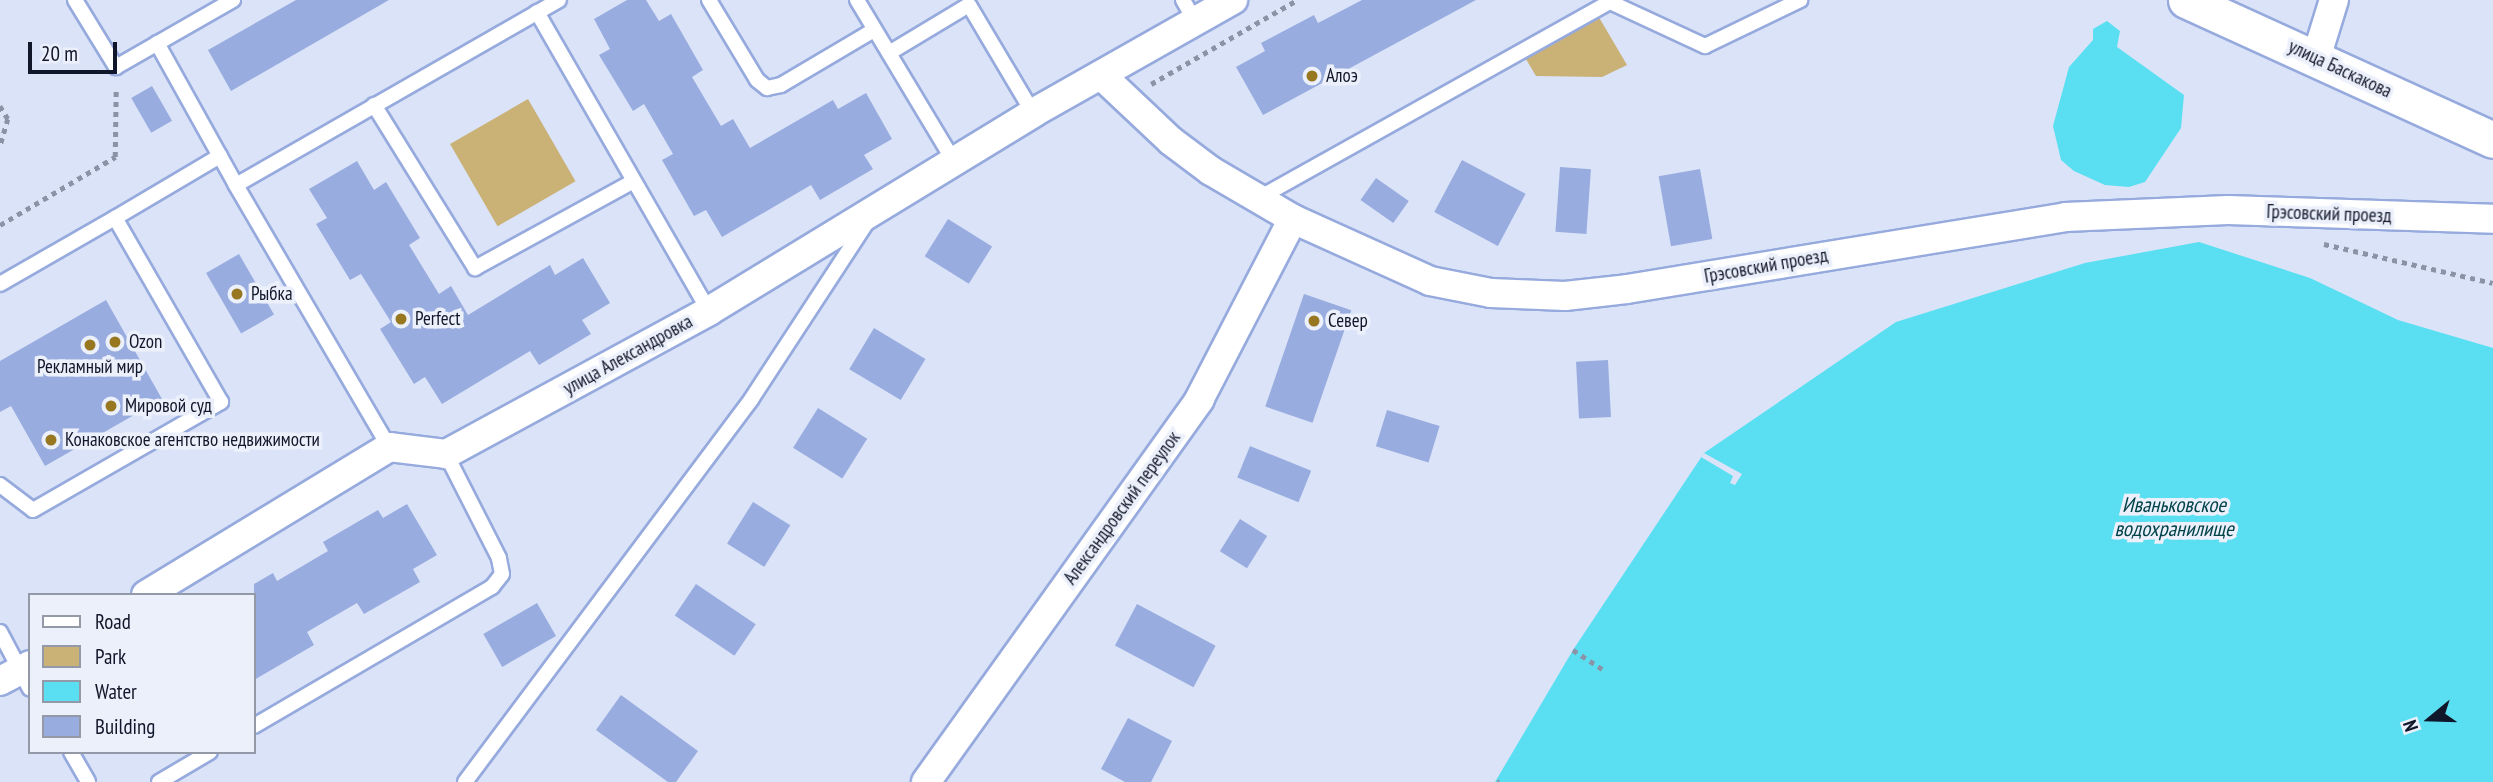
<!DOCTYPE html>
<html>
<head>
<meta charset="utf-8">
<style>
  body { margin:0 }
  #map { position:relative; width:2493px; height:782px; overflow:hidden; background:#dae3f8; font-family:"PT Sans Narrow",sans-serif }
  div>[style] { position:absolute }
  .green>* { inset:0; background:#cab176; transform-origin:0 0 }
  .water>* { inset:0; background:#59dff1 }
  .pier>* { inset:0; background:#dae3f8 }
  .building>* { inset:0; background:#99acdf; transform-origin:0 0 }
  .path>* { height:4.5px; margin-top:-2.25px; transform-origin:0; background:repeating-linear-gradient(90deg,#8b93a7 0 5px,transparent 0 10px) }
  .roads { filter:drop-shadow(2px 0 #96aadd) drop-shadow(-2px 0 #96aadd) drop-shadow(0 2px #96aadd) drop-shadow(0 -2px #96aadd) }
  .service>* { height:14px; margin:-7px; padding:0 7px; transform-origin:7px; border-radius:7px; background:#fff }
  .minor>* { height:28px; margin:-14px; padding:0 14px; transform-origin:14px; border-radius:14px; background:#fff }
  .tertiary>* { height:35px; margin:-17.5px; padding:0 17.5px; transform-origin:17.5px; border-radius:17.5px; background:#fff }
  .dots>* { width:19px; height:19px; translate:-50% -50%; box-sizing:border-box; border:4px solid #ebf0fb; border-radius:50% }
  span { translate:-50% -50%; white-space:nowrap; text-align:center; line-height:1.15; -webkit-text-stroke:7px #ebf0fb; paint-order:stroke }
  .street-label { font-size:19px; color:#11172a }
  .poi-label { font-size:19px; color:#11172a }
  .left { translate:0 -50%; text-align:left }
  .water-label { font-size:21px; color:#014249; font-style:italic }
  .legend { position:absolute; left:28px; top:593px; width:228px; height:161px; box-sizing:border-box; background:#ebf0fb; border:2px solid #9499a7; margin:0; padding:9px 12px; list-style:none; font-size:21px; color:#11172a }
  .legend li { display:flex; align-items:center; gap:14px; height:35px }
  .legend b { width:35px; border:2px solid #9499a7 }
  .north { position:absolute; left:2395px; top:684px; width:70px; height:70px; -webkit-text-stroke:5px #ebf0fb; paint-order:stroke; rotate:251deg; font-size:19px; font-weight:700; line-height:28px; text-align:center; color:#11172a }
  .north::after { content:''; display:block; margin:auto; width:24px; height:32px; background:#11172a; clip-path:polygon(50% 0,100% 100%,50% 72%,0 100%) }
  .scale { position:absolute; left:28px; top:42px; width:89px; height:32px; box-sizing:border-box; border:4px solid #11172a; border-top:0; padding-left:9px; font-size:21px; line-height:24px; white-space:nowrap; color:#11172a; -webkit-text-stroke:5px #ebf0fb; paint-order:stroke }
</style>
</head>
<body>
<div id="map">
  <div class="green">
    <div style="clip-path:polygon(1597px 14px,1627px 65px,1602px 77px,1536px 76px,1523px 54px)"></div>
    <div style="left:528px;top:99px;width:95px;height:90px;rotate:60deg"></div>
  </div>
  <div class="water">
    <div style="clip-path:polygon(2107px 21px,2120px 31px,2117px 47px,2184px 95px,2181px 128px,2145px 182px,2129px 187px,2105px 185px,2074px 171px,2061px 160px,2053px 126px,2069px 67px,2093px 40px,2093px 29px)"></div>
    <div style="clip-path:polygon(2199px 242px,2310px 278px,2398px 320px,2493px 348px,2493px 782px,1495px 782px,1573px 650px,1704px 453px,1896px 322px,2085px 263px)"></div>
  </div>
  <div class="pier">
    <div style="clip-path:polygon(1704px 453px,1742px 474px,1735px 485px,1730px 483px,1733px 476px,1701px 457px)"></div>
  </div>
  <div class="building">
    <div style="clip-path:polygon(296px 0,389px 0,231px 91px,208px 50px)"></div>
    <div style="clip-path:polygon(627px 0,646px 0,659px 21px,671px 14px,703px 70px,692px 77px,721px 126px,733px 119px,750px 148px,833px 100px,838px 109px,866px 93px,892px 139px,864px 155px,873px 169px,820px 200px,811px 185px,722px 237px,706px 210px,694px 216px,662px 160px,673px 154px,644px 104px,633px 111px,599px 55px,610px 49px,594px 19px)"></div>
    <div style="clip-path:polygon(1362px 0,1476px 0,1263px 115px,1236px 67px,1265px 51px,1261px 43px,1314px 15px,1318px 23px)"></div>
    <div style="left:152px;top:86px;width:40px;height:24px;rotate:60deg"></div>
    <div style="left:1462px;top:160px;width:72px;height:59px;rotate:28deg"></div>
    <div style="clip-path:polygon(357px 161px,374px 190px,386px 182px,420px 238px,409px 245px,439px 294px,451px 286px,468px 315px,550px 265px,555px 275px,583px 258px,610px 303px,582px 320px,591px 334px,539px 365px,530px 351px,442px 404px,425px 377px,414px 384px,380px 329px,391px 322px,361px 274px,350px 280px,316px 224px,327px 218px,309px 189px)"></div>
    <div style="left:1560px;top:167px;width:31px;height:65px;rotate:4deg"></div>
    <div style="left:1700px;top:169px;width:71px;height:42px;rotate:80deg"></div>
    <div style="left:1376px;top:178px;width:40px;height:27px;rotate:35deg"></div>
    <div style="left:948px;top:219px;width:52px;height:44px;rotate:32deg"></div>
    <div style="left:239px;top:254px;width:70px;height:38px;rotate:60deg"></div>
    <div style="left:1304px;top:294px;width:50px;height:119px;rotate:19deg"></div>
    <div style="clip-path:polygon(106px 300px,162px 399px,45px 466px,11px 406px,0 412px,0 361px)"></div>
    <div style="left:874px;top:328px;width:60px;height:48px;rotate:31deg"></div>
    <div style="left:1608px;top:360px;width:57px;height:32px;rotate:87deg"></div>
    <div style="left:818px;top:408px;width:58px;height:47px;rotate:32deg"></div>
    <div style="left:1387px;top:410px;width:55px;height:38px;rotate:17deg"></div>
    <div style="left:1250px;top:446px;width:66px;height:34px;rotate:22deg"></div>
    <div style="left:753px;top:502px;width:44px;height:49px;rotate:32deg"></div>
    <div style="clip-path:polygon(407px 504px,437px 555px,413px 569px,420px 582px,364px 614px,357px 603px,307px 632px,314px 645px,254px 680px,254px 584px,273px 573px,277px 581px,328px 551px,323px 542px,378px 510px,383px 518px)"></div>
    <div style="left:1240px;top:519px;width:32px;height:38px;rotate:32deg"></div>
    <div style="left:696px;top:584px;width:72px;height:38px;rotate:34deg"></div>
    <div style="left:537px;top:603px;width:38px;height:62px;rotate:60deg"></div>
    <div style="left:1137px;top:604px;width:89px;height:47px;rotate:28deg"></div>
    <div style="clip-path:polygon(621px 695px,698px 751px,676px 782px,668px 782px,596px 730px)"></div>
    <div style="clip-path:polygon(1128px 718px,1172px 741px,1151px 782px,1125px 782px,1101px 769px)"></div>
  </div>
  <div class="path">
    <div style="left:1151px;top:84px;width:168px;rotate:-29.9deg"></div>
    <div style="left:0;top:106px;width:15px;rotate:58deg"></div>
    <div style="left:8px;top:119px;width:29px;rotate:106deg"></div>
    <div style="left:0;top:225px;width:134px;rotate:-30.6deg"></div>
    <div style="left:115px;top:157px;width:69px;rotate:-89.2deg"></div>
    <div style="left:2324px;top:244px;width:173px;rotate:13deg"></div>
    <div style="left:1573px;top:650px;width:35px;rotate:33deg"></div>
    <div style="left:1497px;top:781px;width:2px;rotate:27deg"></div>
  </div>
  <div class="roads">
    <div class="service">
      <div style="left:75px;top:0;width:79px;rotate:58.5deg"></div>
      <div style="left:116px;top:67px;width:135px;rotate:-29.8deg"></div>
      <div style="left:709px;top:0;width:93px;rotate:59deg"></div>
      <div style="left:757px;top:80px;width:13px;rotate:39deg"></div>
      <div style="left:767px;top:88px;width:14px;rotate:-12deg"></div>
      <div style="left:781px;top:85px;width:108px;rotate:-30.6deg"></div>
      <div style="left:857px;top:0;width:190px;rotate:59deg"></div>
      <div style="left:1183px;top:0;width:24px;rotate:60deg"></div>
      <div style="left:537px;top:12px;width:345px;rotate:60.1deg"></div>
      <div style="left:157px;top:43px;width:162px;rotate:60.9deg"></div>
      <div style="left:889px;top:53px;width:93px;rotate:-31deg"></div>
      <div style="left:969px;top:5px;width:126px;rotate:59.3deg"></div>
      <div style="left:374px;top:105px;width:192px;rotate:58.2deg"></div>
      <div style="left:475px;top:268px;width:179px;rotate:-28.7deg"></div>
      <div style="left:1259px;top:198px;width:402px;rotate:-29.2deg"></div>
      <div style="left:1610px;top:2px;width:105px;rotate:24.9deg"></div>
      <div style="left:1705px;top:46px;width:106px;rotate:-25.8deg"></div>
      <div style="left:0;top:284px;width:133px;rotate:-29.9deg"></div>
      <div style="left:389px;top:447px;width:303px;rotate:-120.3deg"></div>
      <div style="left:236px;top:185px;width:372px;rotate:-29.8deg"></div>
      <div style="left:0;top:485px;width:41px;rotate:37.1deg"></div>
      <div style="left:33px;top:510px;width:217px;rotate:-29.9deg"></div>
      <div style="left:221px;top:402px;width:212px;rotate:-119.9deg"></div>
      <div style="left:115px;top:218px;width:122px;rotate:-30.6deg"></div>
      <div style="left:0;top:632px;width:64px;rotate:62.2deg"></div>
      <div style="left:254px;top:726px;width:276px;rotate:-30.3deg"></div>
      <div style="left:492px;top:587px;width:16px;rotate:-52deg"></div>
      <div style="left:502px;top:574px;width:16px;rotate:-101deg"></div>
      <div style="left:499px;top:558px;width:117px;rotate:-117deg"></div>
      <div style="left:71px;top:752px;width:34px;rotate:60deg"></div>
      <div style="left:159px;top:782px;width:59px;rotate:-30.5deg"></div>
      <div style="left:465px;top:782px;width:479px;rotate:-53.2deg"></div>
      <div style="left:752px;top:398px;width:212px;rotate:-56.8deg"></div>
    </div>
    <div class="minor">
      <div style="left:2316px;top:58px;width:61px;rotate:-72.8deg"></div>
      <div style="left:1101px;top:75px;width:96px;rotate:43.3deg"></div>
      <div style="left:1171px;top:141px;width:50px;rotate:36.9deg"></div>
      <div style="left:1211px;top:171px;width:95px;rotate:30.3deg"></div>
      <div style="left:1293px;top:219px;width:150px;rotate:24.3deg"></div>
      <div style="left:1430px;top:281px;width:62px;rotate:11.1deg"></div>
      <div style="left:1491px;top:293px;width:74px;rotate:2.3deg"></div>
      <div style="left:1565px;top:296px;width:62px;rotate:-6.4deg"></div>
      <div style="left:1627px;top:289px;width:444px;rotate:-9.3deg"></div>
      <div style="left:2065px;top:217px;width:163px;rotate:-2.5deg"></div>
      <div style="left:2228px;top:210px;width:265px;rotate:1.9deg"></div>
      <div style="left:146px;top:595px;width:285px;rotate:-31.3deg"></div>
      <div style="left:389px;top:447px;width:57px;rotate:7deg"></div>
      <div style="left:446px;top:454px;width:299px;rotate:-28.5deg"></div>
      <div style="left:709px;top:311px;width:380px;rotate:-31.4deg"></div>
      <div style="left:1033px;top:113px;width:230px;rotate:-29.5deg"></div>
      <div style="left:0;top:681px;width:34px;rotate:-28deg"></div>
      <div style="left:926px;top:782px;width:470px;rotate:-54.4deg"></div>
      <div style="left:1199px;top:400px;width:204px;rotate:-62.6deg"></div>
    </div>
    <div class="tertiary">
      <div style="left:2186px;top:0;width:337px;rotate:24.5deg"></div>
    </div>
  </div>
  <div class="dots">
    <div style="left:1312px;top:76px;background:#977820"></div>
    <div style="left:237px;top:294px;background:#977820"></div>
    <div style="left:401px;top:319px;background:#977820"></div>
    <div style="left:1314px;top:321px;background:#977820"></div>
    <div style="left:115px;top:342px;background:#977820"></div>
    <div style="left:90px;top:345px;background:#977820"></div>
    <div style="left:111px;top:406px;background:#977820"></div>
    <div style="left:51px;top:440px;background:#977820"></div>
  </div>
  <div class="street-label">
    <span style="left:2340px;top:69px;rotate:25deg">улица Баскакова</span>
    <span style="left:2329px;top:214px;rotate:2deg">Грэсовский проезд</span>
    <span style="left:1766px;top:266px;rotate:-10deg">Грэсовский проезд</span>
    <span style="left:628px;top:355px;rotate:-29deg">улица Александровка</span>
    <span style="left:1122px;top:508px;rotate:-54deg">Александровский переулок</span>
  </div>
  <div class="poi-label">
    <span class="left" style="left:1326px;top:76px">Алоэ</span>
    <span class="left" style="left:251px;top:294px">Рыбка</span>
    <span class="left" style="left:415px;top:319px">Perfect</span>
    <span class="left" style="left:1328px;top:321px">Север</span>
    <span class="left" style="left:129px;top:342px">Ozon</span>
    <span style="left:90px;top:367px">Рекламный мир</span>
    <span class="left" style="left:125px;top:406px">Мировой суд</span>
    <span class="left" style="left:65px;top:440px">Конаковское агентство недвижимости</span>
  </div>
  <div class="water-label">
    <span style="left:2174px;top:517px">Иваньковское<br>водохранилище</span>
  </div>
  <ul class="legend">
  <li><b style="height:9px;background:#fff"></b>Road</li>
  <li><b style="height:19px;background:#cab176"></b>Park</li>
  <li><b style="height:19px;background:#59dff1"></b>Water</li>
  <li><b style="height:19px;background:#99acdf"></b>Building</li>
  </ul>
  <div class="north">N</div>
  <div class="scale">20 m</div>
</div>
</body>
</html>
